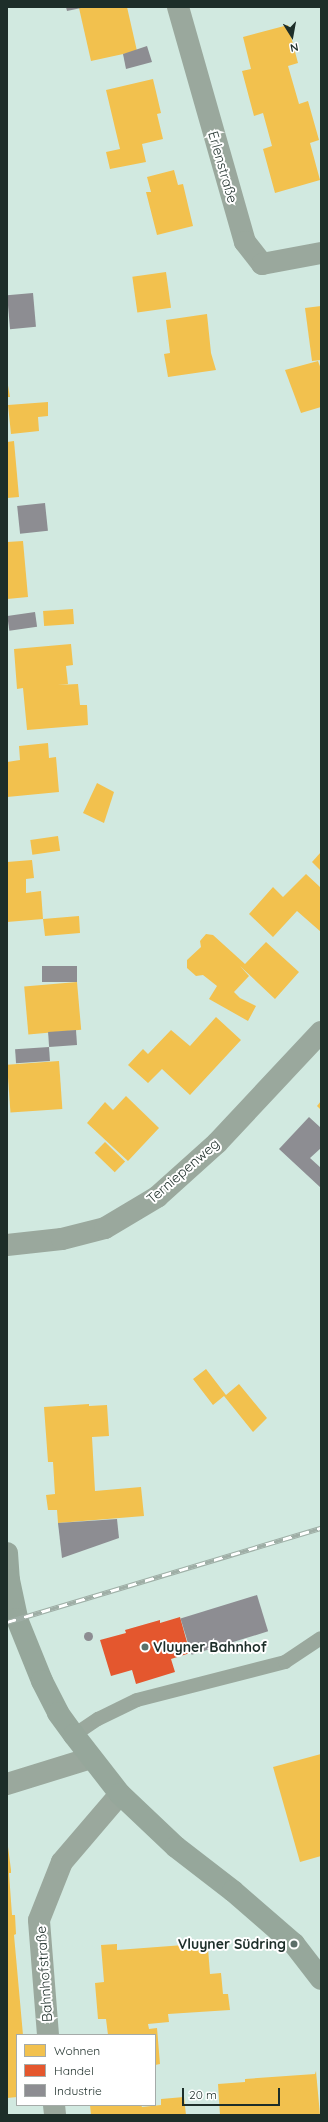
<!DOCTYPE html>
<html>
<head>
<meta charset="utf-8">
<style>
  body { margin:0 }
  #map { position:relative; width:328px; height:2122px; overflow:hidden; background:#d1e9e0; font-family:Quicksand,sans-serif }
  div>[style] { position:absolute }
  .homes>* { inset:0; background:#f2c14e; transform-origin:0 0 }
  .shops>* { inset:0; background:#e4572e }
  .industry>* { inset:0; background:#8d8d92; transform-origin:0 0 }
  .round { border-radius:50% }
  .lane>* { height:14px; margin:-7px; padding:0 7px; transform-origin:7px; border-radius:7px; background:#9aa89d }
  .street>* { height:22px; margin:-11px; padding:0 11px; transform-origin:11px; border-radius:11px; background:#9aa89d }
  .secondary>* { height:22px; margin:-11px; padding:0 11px; transform-origin:11px; border-radius:11px; background:#96a79b }
  .rail>* { height:4.5px; margin-top:-2.25px; transform-origin:0; background:repeating-linear-gradient(90deg,#fff 0 9px,#9faea6 0 18px); box-sizing:border-box; border-block:1px solid #9faea6 }
  .dots>* { width:11px; height:11px; translate:-50% -50%; box-sizing:border-box; border:2px solid #fff; border-radius:50% }
  span { translate:-50% -50%; white-space:nowrap; text-align:center; line-height:1.15; -webkit-text-stroke:4px #fff; paint-order:stroke }
  .street-label { font-size:14px; color:#1d2e29 }
  .poi-label { font-size:14px; color:#1d2e29; font-weight:700 }
  .left { translate:0 -50%; text-align:left }
  .right { translate:-100% -50%; text-align:right }
  .frame { position:absolute; inset:0; border:8px solid #1d2e29; pointer-events:none }
  .legend { position:absolute; left:16px; top:2034px; width:140px; height:72px; box-sizing:border-box; background:#fff; border:1px solid #a5aba9; margin:0; padding:5px 7px; list-style:none; font-size:12px; color:#1d2e29 }
  .legend li { display:flex; align-items:center; gap:8px; height:20px }
  .legend b { width:20px; border:1px solid #a5aba9 }
  .north { position:absolute; left:272px; top:16px; width:40px; height:40px; -webkit-text-stroke:3px #fff; paint-order:stroke; rotate:169deg; font-size:11px; font-weight:700; line-height:16px; text-align:center; color:#1d2e29 }
  .north::after { content:''; display:block; margin:auto; width:14px; height:18px; background:#1d2e29; clip-path:polygon(50% 0,100% 100%,50% 72%,0 100%) }
  .scale { position:absolute; left:182px; top:2088px; width:98px; height:18px; box-sizing:border-box; border:2px solid #1d2e29; border-top:0; padding-left:5px; font-size:12px; line-height:14px; white-space:nowrap; color:#1d2e29; -webkit-text-stroke:3px #fff; paint-order:stroke }
</style>
</head>
<body>
<div id="map">
  <div class="homes">
    <div style="clip-path:polygon(84px 7px,127px 7px,137px 51px,91px 61px,79px 8px)"></div>
    <div style="clip-path:polygon(288px 25px,298px 63px,288px 66px,299px 104px,308px 101px,319px 140px,310px 143px,320px 180px,275px 193px,263px 149px,272px 146px,263px 113px,254px 116px,242px 71px,251px 69px,243px 37px)"></div>
    <div style="clip-path:polygon(153px 79px,161px 113px,157px 114px,163px 139px,142px 144px,146px 162px,110px 169px,106px 152px,120px 149px,106px 90px)"></div>
    <div style="clip-path:polygon(174px 170px,178px 185px,183px 184px,193px 226px,157px 235px,146px 192px,151px 192px,147px 177px)"></div>
    <div style="left:166px;top:272px;width:36px;height:34px;rotate:82deg"></div>
    <div style="clip-path:polygon(321px 306px,321px 360px,312px 361px,305px 308px)"></div>
    <div style="clip-path:polygon(207px 314px,211px 353px,216px 370px,168px 377px,164px 354px,170px 353px,166px 320px)"></div>
    <div style="clip-path:polygon(318px 361px,321px 369px,321px 407px,301px 413px,285px 370px)"></div>
    <div style="clip-path:polygon(7px 380px,10px 397px,7px 397px)"></div>
    <div style="clip-path:polygon(48px 402px,48px 416px,38px 417px,39px 431px,11px 434px,8px 405px)"></div>
    <div style="clip-path:polygon(14px 441px,19px 497px,7px 498px,7px 442px)"></div>
    <div style="clip-path:polygon(23px 541px,28px 597px,7px 599px,7px 542px)"></div>
    <div style="left:73px;top:609px;width:15px;height:30px;rotate:86deg"></div>
    <div style="clip-path:polygon(71px 644px,73px 665px,66px 666px,68px 684px,58px 685px,78px 684px,80px 705px,87px 705px,88px 725px,27px 730px,23px 688px,17px 689px,14px 649px)"></div>
    <div style="clip-path:polygon(48px 743px,49px 758px,56px 757px,59px 792px,7px 797px,7px 762px,20px 760px,19px 746px)"></div>
    <div style="clip-path:polygon(97px 783px,114px 792px,104px 823px,83px 813px)"></div>
    <div style="left:58px;top:836px;width:15px;height:28px;rotate:82deg"></div>
    <div style="clip-path:polygon(321px 852px,321px 871px,312px 862px)"></div>
    <div style="clip-path:polygon(32px 860px,34px 878px,26px 879px,26px 893px,41px 891px,43px 919px,79px 916px,80px 933px,45px 936px,43px 919px,7px 922px,7px 862px)"></div>
    <div style="clip-path:polygon(306px 874px,320px 887px,321px 885px,321px 932px,297px 911px,273px 937px,249px 914px,273px 887px,283px 897px)"></div>
    <div style="clip-path:polygon(206px 934px,213px 935px,245px 964px,266px 942px,299px 972px,275px 999px,240px 966px,249px 976px,234px 992px,240px 998px,256px 1006px,248px 1021px,209px 999px,217px 986px,203px 975px,196px 976px,187px 968px,187px 960px,201px 947px,200px 941px)"></div>
    <div style="left:77px;top:982px;width:48px;height:53px;rotate:85deg"></div>
    <div style="clip-path:polygon(216px 1017px,241px 1040px,190px 1095px,162px 1069px,148px 1083px,128px 1065px,143px 1049px,148px 1054px,171px 1030px,190px 1046px)"></div>
    <div style="left:59px;top:1061px;width:48px;height:52px;rotate:86deg"></div>
    <div style="clip-path:polygon(126px 1096px,159px 1128px,128px 1161px,87px 1123px,105px 1102px,113px 1110px)"></div>
    <div style="clip-path:polygon(321px 1101px,321px 1110px,317px 1106px)"></div>
    <div style="left:105px;top:1142px;width:28px;height:15px;rotate:44deg"></div>
    <div style="clip-path:polygon(206px 1369px,226px 1395px,239px 1384px,267px 1418px,253px 1432px,224px 1396px,213px 1405px,193px 1379px)"></div>
    <div style="clip-path:polygon(89px 1404px,89px 1406px,107px 1405px,109px 1436px,92px 1437px,95px 1491px,141px 1487px,144px 1516px,58px 1523px,57px 1510px,48px 1510px,46px 1495px,55px 1494px,53px 1462px,48px 1462px,44px 1407px)"></div>
    <div style="clip-path:polygon(321px 1754px,321px 1856px,300px 1862px,273px 1767px)"></div>
    <div style="clip-path:polygon(7px 1839px,11px 1870px,11px 1873px,9px 1873px,12px 1915px,15px 1915px,16px 1934px,14px 1935px,23px 2035px,17px 2035px,17px 2097px,7px 2098px)"></div>
    <div style="clip-path:polygon(117px 1944px,117px 1950px,184px 1945px,185px 1950px,208px 1948px,210px 1974px,221px 1973px,223px 1994px,228px 1994px,230px 2010px,168px 2014px,169px 2022px,148px 2024px,149px 2029px,157px 2028px,160px 2064px,155px 2065px,155px 2035px,108px 2035px,106px 2019px,98px 2019px,95px 1983px,104px 1982px,101px 1945px)"></div>
    <div style="clip-path:polygon(316px 2071px,320px 2115px,220px 2115px,218px 2084px,245px 2082px,245px 2079px,315px 2074px)"></div>
    <div style="clip-path:polygon(184px 2097px,186px 2115px,91px 2115px,90px 2105px,141px 2105px,142px 2107px,161px 2105px,161px 2099px)"></div>
  </div>
  <div class="shops">
    <div style="clip-path:polygon(180px 1617px,190px 1653px,171px 1659px,175px 1672px,136px 1684px,132px 1670px,111px 1676px,100px 1640px,126px 1633px,125px 1630px,160px 1620px,160px 1623px)"></div>
  </div>
  <div class="industry">
    <div style="clip-path:polygon(66px 7px,81px 7px,81px 8px,67px 11px)"></div>
    <div style="clip-path:polygon(147px 46px,152px 62px,126px 69px,123px 54px)"></div>
    <div style="left:33px;top:293px;width:34px;height:26px;rotate:85deg"></div>
    <div style="left:45px;top:503px;width:28px;height:28px;rotate:84deg"></div>
    <div style="left:35px;top:612px;width:15px;height:28px;rotate:82deg"></div>
    <div style="left:77px;top:966px;width:16px;height:35px;rotate:90deg"></div>
    <div style="left:76px;top:1030px;width:15px;height:28px;rotate:86deg"></div>
    <div style="left:49px;top:1047px;width:14px;height:34px;rotate:86deg"></div>
    <div style="clip-path:polygon(309px 1117px,321px 1128px,321px 1148px,310px 1158px,321px 1168px,321px 1188px,279px 1149px)"></div>
    <div style="clip-path:polygon(117px 1519px,119px 1538px,62px 1558px,58px 1523px)"></div>
    <div style="left:257px;top:1595px;width:38px;height:80px;rotate:73deg"></div>
    <div class="round" style="left:83.5px;top:1631.5px;width:9px;height:9px"></div>
  </div>
  <div class="lane">
    <div style="left:74px;top:1735px;width:29px;rotate:-34deg"></div>
    <div style="left:98px;top:1719px;width:43px;rotate:-26deg"></div>
    <div style="left:137px;top:1700px;width:153px;rotate:-14.4deg"></div>
    <div style="left:285px;top:1662px;width:43px;rotate:-33.7deg"></div>
  </div>
  <div class="street">
    <div style="left:178px;top:7px;width:244px;rotate:74.1deg"></div>
    <div style="left:245px;top:242px;width:28px;rotate:52deg"></div>
    <div style="left:262px;top:264px;width:60px;rotate:-10.6deg"></div>
    <div style="left:7px;top:1245px;width:55px;rotate:-6.2deg"></div>
    <div style="left:62px;top:1239px;width:44px;rotate:-14.3deg"></div>
    <div style="left:105px;top:1228px;width:61px;rotate:-30.8deg"></div>
    <div style="left:157px;top:1197px;width:81px;rotate:-42deg"></div>
    <div style="left:217px;top:1143px;width:152px;rotate:-46.9deg"></div>
    <div style="left:7px;top:1784px;width:88px;rotate:-17.2deg"></div>
    <div style="left:48px;top:2035px;width:115px;rotate:-94.5deg"></div>
    <div style="left:39px;top:1920px;width:62px;rotate:-68.4deg"></div>
    <div style="left:62px;top:1862px;width:89px;rotate:-49.5deg"></div>
    <div style="left:54px;top:2105px;width:10px;rotate:84deg"></div>
  </div>
  <div class="secondary">
    <div style="left:7px;top:1553px;width:27px;rotate:86deg"></div>
    <div style="left:9px;top:1580px;width:40px;rotate:78deg"></div>
    <div style="left:17px;top:1619px;width:67px;rotate:68deg"></div>
    <div style="left:42px;top:1681px;width:36px;rotate:63deg"></div>
    <div style="left:58px;top:1713px;width:27px;rotate:54deg"></div>
    <div style="left:74px;top:1735px;width:75px;rotate:52.1deg"></div>
    <div style="left:120px;top:1794px;width:77px;rotate:43.4deg"></div>
    <div style="left:176px;top:1847px;width:72px;rotate:37.7deg"></div>
    <div style="left:233px;top:1891px;width:81px;rotate:41deg"></div>
    <div style="left:294px;top:1944px;width:44px;rotate:52.4deg"></div>
  </div>
  <div class="rail">
    <div style="left:7px;top:1622px;width:328px;rotate:-16.7deg"></div>
  </div>
  <div class="dots">
    <div style="left:145px;top:1647px;background:#5c6f69"></div>
    <div style="left:294px;top:1944px;background:#5c6f69"></div>
  </div>
  <div class="street-label">
    <span style="left:223px;top:167px;rotate:74deg">Erlenstraße</span>
    <span style="left:183px;top:1171px;rotate:-41deg">Terniepenweg</span>
    <span style="left:44px;top:1974px;rotate:-94deg">Bahnhofstraße</span>
  </div>
  <div class="poi-label">
    <span class="left" style="left:153px;top:1647px">Vluyner Bahnhof</span>
    <span class="right" style="left:286px;top:1944px">Vluyner Südring</span>
  </div>
  <div class="frame"></div>
  <ul class="legend">
  <li><b style="height:11px;background:#f2c14e"></b>Wohnen</li>
  <li><b style="height:11px;background:#e4572e"></b>Handel</li>
  <li><b style="height:11px;background:#8d8d92"></b>Industrie</li>
  </ul>
  <div class="north">N</div>
  <div class="scale">20 m</div>
</div>
</body>
</html>
